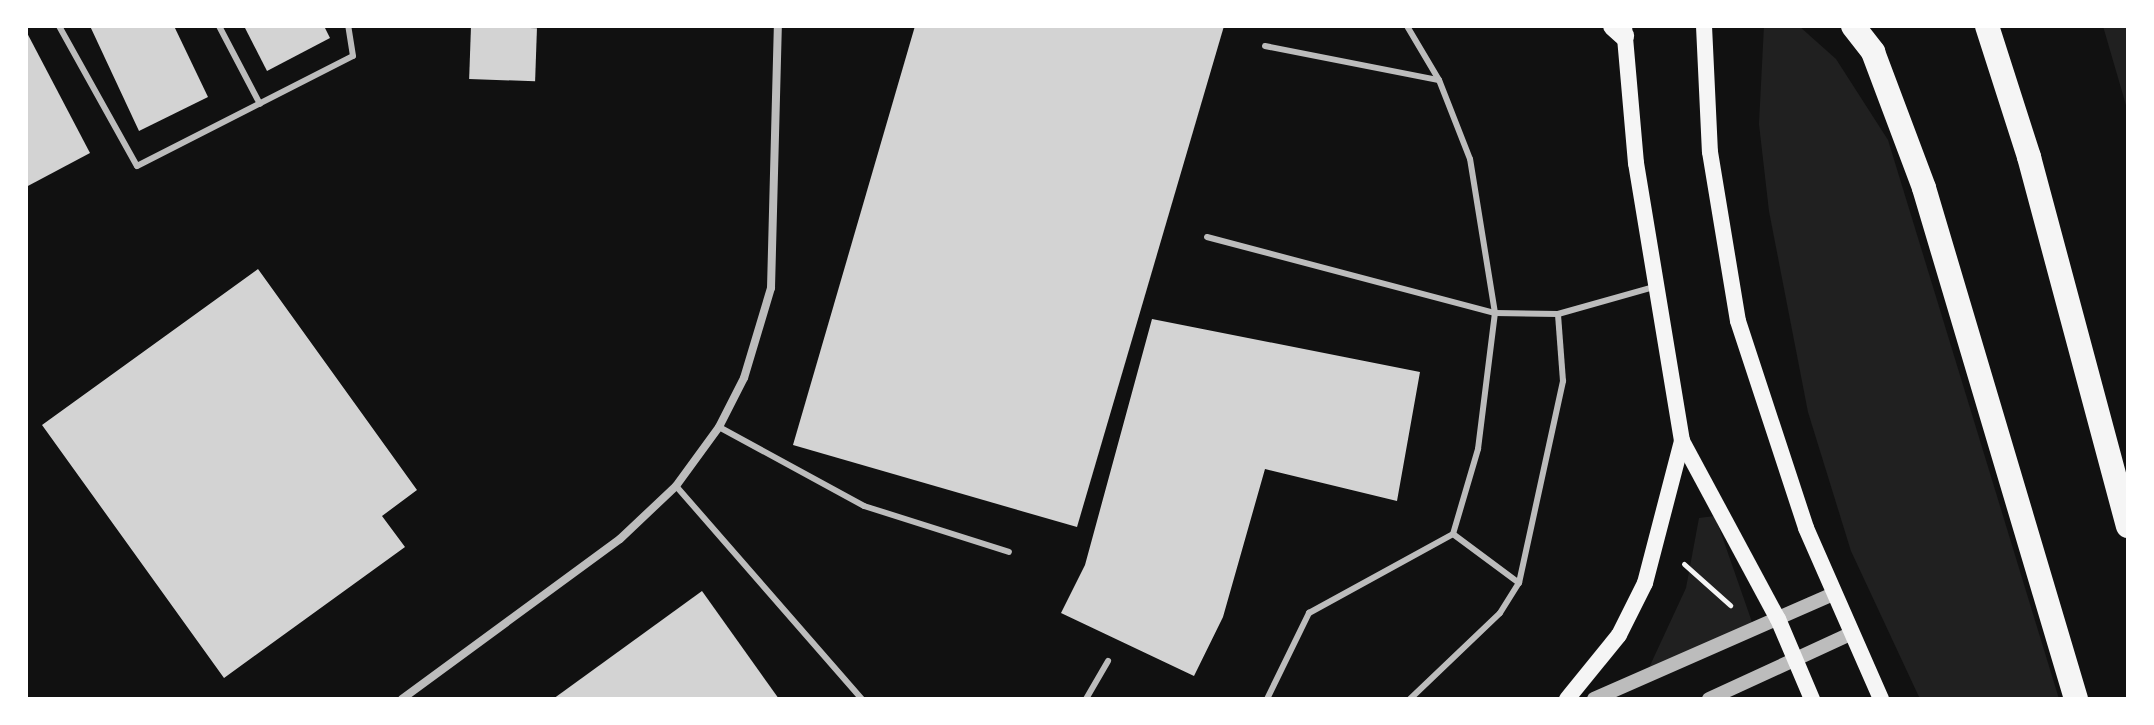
<!DOCTYPE html>
<html>
<head>
<meta charset="utf-8">
<style>
  body { margin:0 }
  #map { position:relative; width:2154px; height:725px; overflow:hidden; background:#111; font-family:Georgia,serif }
  div>[style] { position:absolute }
  .green>* { inset:0; background:#202020 }
  .building>* { inset:0; background:#d3d3d3; transform-origin:0 0 }
  .path>* { height:5px; margin:-2.5px; padding:0 2.5px; transform-origin:2.5px; border-radius:2.5px; background:#f5f5f5 }
  .service>* { height:6px; margin:-3px; padding:0 3px; transform-origin:3px; border-radius:3px; background:#bcbcbc }
  .minor>* { height:8px; margin:-4px; padding:0 4px; transform-origin:4px; border-radius:4px; background:#bcbcbc }
  .tertiary>* { height:14px; margin:-7px; padding:0 7px; transform-origin:7px; border-radius:7px; background:#bcbcbc }
  .secondary>* { height:16px; margin:-8px; padding:0 8px; transform-origin:8px; border-radius:8px; background:#f5f5f5 }
  .primary>* { height:20px; margin:-10px; padding:0 10px; transform-origin:10px; border-radius:10px; background:#f5f5f5 }
  .motorway>* { height:24px; margin:-12px; padding:0 12px; transform-origin:12px; border-radius:12px; background:#f5f5f5 }
  span { translate:-50% -50%; white-space:nowrap; text-align:center; line-height:1.15; -webkit-text-stroke:6px #fff; paint-order:stroke }
  .frame { position:absolute; inset:0; border:28px solid #fff; pointer-events:none }
</style>
</head>
<body>
<div id="map">
  <div class="green">
    <div style="clip-path:polygon(1764px 26px,1799px 26px,1836px 59px,1888px 140px,2059px 699px,1920px 699px,1851px 551px,1808px 412px,1769px 211px,1759px 124px)"></div>
    <div style="clip-path:polygon(2103px 26px,2128px 26px,2128px 112px)"></div>
    <div style="clip-path:polygon(1715px 516px,1753px 625px,1641px 685px,1686px 588px,1699px 518px)"></div>
  </div>
  <div class="building">
    <div style="clip-path:polygon(90px 26px,174px 26px,208px 97px,139px 131px)"></div>
    <div style="clip-path:polygon(244px 26px,324px 26px,330px 38px,267px 71px)"></div>
    <div style="left:471px;top:26px;width:66px;height:53px;rotate:2deg"></div>
    <div style="clip-path:polygon(915px 26px,1224px 26px,1077px 527px,793px 445px)"></div>
    <div style="clip-path:polygon(26px 31px,90px 153px,26px 187px)"></div>
    <div style="clip-path:polygon(258px 269px,417px 490px,382px 516px,405px 547px,224px 678px,42px 425px)"></div>
    <div style="clip-path:polygon(1152px 319px,1420px 372px,1397px 501px,1265px 469px,1223px 617px,1194px 676px,1061px 613px,1085px 565px)"></div>
    <div style="clip-path:polygon(702px 591px,779px 699px,553px 699px)"></div>
  </div>
  <div class="path">
    <div style="left:1684px;top:564px;width:62px;rotate:41.7deg"></div>
  </div>
  <div class="service">
    <div style="left:59px;top:26px;width:160px;rotate:60.9deg"></div>
    <div style="left:137px;top:166px;width:242px;rotate:-27deg"></div>
    <div style="left:353px;top:56px;width:30px;rotate:-99deg"></div>
    <div style="left:219px;top:26px;width:88px;rotate:62.3deg"></div>
    <div style="left:1265px;top:46px;width:177px;rotate:11.1deg"></div>
    <div style="left:1207px;top:237px;width:298px;rotate:14.8deg"></div>
    <div style="left:1495px;top:313px;width:63px;rotate:0.9deg"></div>
    <div style="left:1558px;top:314px;width:100px;rotate:-15.7deg"></div>
    <div style="left:719px;top:427px;width:165px;rotate:28.6deg"></div>
    <div style="left:864px;top:506px;width:152px;rotate:17.6deg"></div>
    <div style="left:676px;top:486px;width:283px;rotate:48.9deg"></div>
    <div style="left:1453px;top:534px;width:82px;rotate:36.6deg"></div>
    <div style="left:1086px;top:699px;width:44px;rotate:-59.9deg"></div>
    <div style="left:1267px;top:699px;width:96px;rotate:-64deg"></div>
    <div style="left:1309px;top:613px;width:164px;rotate:-28.7deg"></div>
    <div style="left:1453px;top:534px;width:89px;rotate:-73.6deg"></div>
    <div style="left:1478px;top:449px;width:137px;rotate:-82.9deg"></div>
    <div style="left:1495px;top:313px;width:156px;rotate:-99.2deg"></div>
    <div style="left:1470px;top:159px;width:85px;rotate:-111.4deg"></div>
    <div style="left:1439px;top:80px;width:63px;rotate:-120.7deg"></div>
    <div style="left:1410px;top:699px;width:124px;rotate:-43.7deg"></div>
    <div style="left:1500px;top:613px;width:36px;rotate:-58deg"></div>
    <div style="left:1519px;top:583px;width:207px;rotate:-77.7deg"></div>
    <div style="left:1563px;top:381px;width:67px;rotate:-94.3deg"></div>
  </div>
  <div class="minor">
    <div style="left:402px;top:699px;width:270px;rotate:-36.3deg"></div>
    <div style="left:620px;top:539px;width:77px;rotate:-43.4deg"></div>
    <div style="left:676px;top:486px;width:73px;rotate:-53.9deg"></div>
    <div style="left:719px;top:427px;width:55px;rotate:-63deg"></div>
    <div style="left:744px;top:378px;width:94px;rotate:-73.3deg"></div>
    <div style="left:771px;top:288px;width:262px;rotate:-88.5deg"></div>
  </div>
  <div class="tertiary">
    <div style="left:1594px;top:699px;width:259px;rotate:-23.7deg"></div>
    <div style="left:1709px;top:699px;width:155px;rotate:-24.7deg"></div>
  </div>
  <div class="secondary">
    <div style="left:1624px;top:26px;width:138px;rotate:85deg"></div>
    <div style="left:1636px;top:163px;width:282px;rotate:80.6deg"></div>
    <div style="left:1682px;top:441px;width:202px;rotate:61.7deg"></div>
    <div style="left:1778px;top:619px;width:87px;rotate:67deg"></div>
    <div style="left:1704px;top:26px;width:126px;rotate:87.3deg"></div>
    <div style="left:1710px;top:152px;width:171px;rotate:80.6deg"></div>
    <div style="left:1738px;top:321px;width:218px;rotate:71.8deg"></div>
    <div style="left:1806px;top:528px;width:187px;rotate:66.3deg"></div>
    <div style="left:1567px;top:699px;width:82px;rotate:-50.9deg"></div>
    <div style="left:1619px;top:635px;width:58px;rotate:-63.4deg"></div>
    <div style="left:1645px;top:583px;width:147px;rotate:-75.4deg"></div>
  </div>
  <div class="primary">
    <div style="left:1613px;top:26px;width:15px;rotate:42deg"></div>
  </div>
  <div class="motorway">
    <div style="left:1853px;top:26px;width:33px;rotate:52deg"></div>
    <div style="left:1873px;top:52px;width:145px;rotate:69.4deg"></div>
    <div style="left:1924px;top:188px;width:533px;rotate:73.43deg"></div>
    <div style="left:1987px;top:26px;width:138px;rotate:72.2deg"></div>
    <div style="left:2029px;top:157px;width:382px;rotate:75deg"></div>
  </div>
  <div class="frame"></div>
</div>
</body>
</html>
